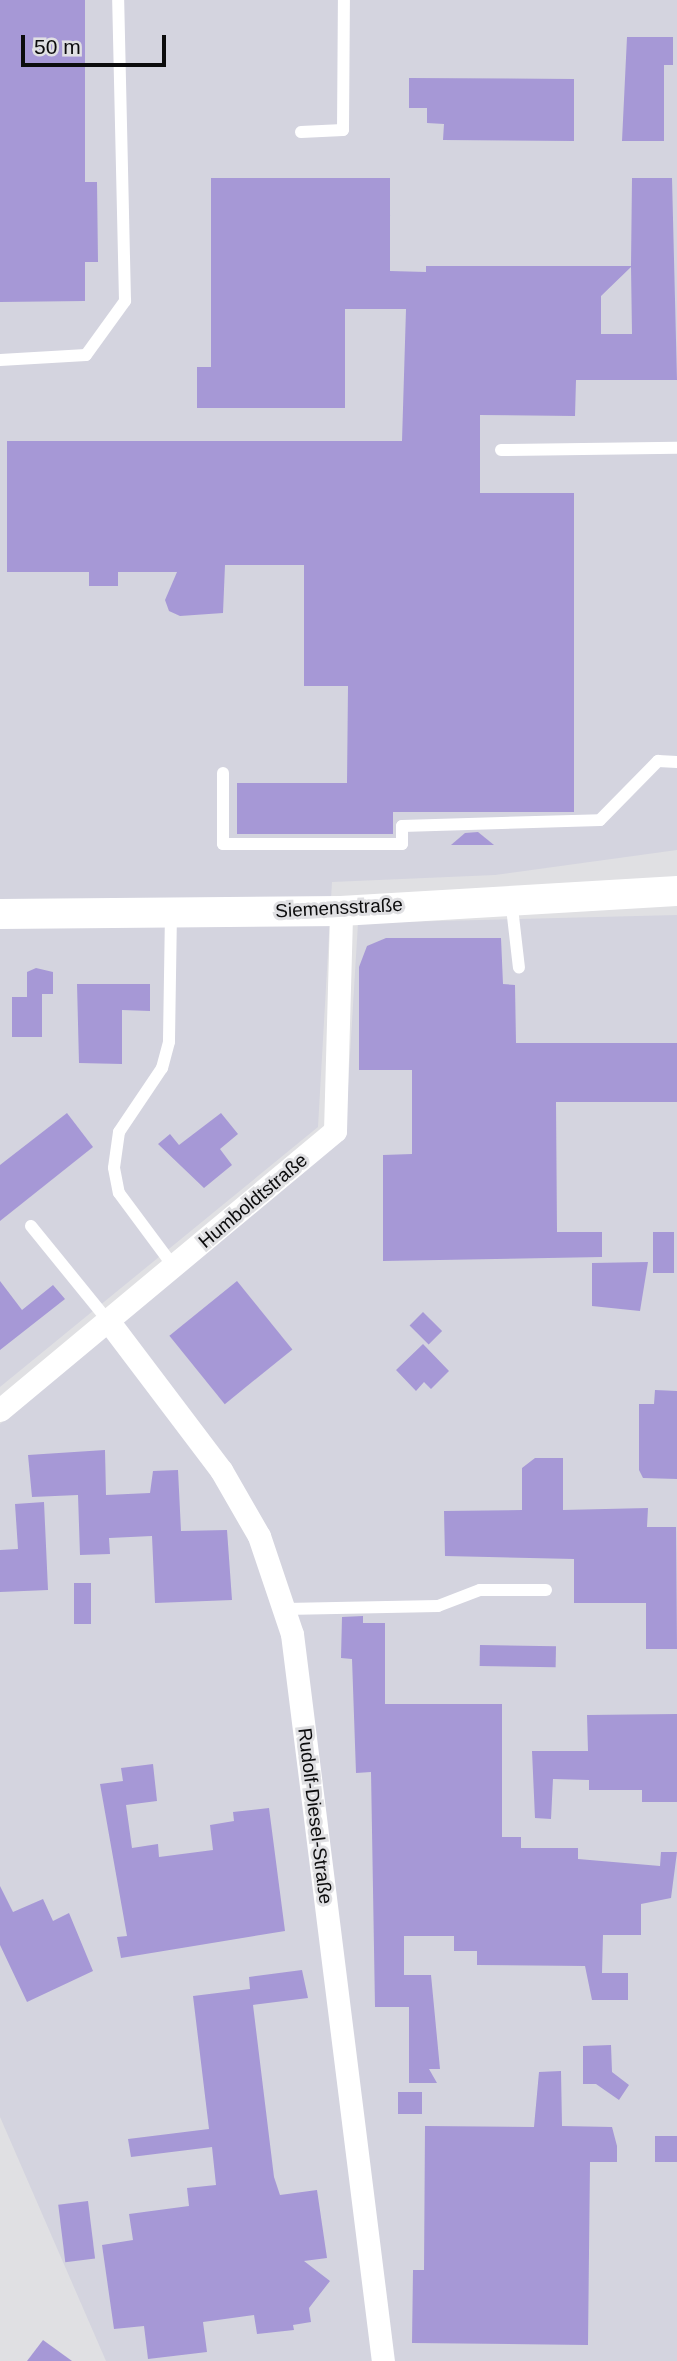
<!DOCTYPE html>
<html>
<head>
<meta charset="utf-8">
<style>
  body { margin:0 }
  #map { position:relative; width:677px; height:2361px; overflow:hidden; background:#e0e0e3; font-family:Helvetica,sans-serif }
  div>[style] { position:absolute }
  .built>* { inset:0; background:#d4d4df }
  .building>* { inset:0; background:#a698d6; transform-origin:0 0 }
  .service>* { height:12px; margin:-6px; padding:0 6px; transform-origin:6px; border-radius:6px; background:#fff }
  .minor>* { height:23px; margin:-11.5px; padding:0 11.5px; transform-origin:11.5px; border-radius:11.5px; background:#fff }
  .tertiary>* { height:30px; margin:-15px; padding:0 15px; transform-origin:15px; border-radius:15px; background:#fff }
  span { translate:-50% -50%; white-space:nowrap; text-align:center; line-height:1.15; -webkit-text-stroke:6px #e0e0e3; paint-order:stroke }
  .street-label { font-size:19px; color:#0c0c0d }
  .scale { position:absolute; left:21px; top:35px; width:145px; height:32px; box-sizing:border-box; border:4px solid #0c0c0d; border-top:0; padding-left:9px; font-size:21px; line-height:24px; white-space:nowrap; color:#0c0c0d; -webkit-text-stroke:5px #e0e0e3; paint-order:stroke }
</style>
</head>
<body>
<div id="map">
  <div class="built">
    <div style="clip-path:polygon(0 0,677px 0,677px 850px,495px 875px,332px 882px,318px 1127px,0 1387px)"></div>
    <div style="clip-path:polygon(677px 915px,677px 2361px,106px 2361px,0 2117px,0 1424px,345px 1137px,358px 923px)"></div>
  </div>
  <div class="building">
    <div style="clip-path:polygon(0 0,85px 0,85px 182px,97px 182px,98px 262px,85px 262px,85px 301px,0 302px)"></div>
    <div style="clip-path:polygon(627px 37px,673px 37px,673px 65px,664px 65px,664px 141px,622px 141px)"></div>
    <div style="clip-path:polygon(409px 78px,574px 79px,574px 141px,443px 140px,444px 124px,427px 123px,427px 108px,409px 108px)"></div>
    <div style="clip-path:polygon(evenodd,211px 178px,390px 178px,390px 271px,426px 272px,426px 266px,631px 266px,632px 178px,672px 178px,677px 380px,576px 380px,575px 416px,480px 415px,480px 493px,574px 493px,574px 812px,393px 812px,393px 834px,237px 834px,237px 783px,347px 783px,348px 686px,304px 686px,304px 565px,225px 565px,223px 613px,180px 616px,169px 611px,165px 600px,177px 572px,118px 572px,118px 586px,89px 586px,89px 572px,7px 572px,7px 441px,402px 441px,406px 309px,345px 309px,345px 408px,197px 408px,197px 367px,211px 367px,211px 178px,631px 267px,632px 334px,601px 334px,601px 296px,631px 267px)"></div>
    <div style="clip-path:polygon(478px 832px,494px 845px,451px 845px,465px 833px)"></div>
    <div style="clip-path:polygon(386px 938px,501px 938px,503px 984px,515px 985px,516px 1043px,677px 1043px,677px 1102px,556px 1102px,557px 1232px,602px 1232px,602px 1257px,383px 1261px,383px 1155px,412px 1154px,412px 1070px,359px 1070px,359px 967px,367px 946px)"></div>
    <div style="clip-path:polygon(36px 968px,53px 972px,53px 994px,42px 994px,42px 1037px,12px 1037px,12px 997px,27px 997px,27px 972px)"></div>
    <div style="clip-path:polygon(77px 984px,150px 984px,150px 1011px,122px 1010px,122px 1064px,79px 1063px)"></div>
    <div style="clip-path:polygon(67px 1113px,93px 1147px,0 1221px,0 1165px)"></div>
    <div style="clip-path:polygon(221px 1113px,238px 1134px,220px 1149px,232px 1165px,204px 1188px,158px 1144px,170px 1134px,179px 1145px)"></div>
    <div style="left:653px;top:1232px;width:21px;height:41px"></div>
    <div style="clip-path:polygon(648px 1262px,640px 1311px,592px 1306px,592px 1263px)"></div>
    <div style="clip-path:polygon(0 1281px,22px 1310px,53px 1285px,65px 1299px,0 1350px)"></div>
    <div style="left:237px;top:1281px;width:88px;height:87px;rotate:51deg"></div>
    <div style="left:423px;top:1312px;width:27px;height:19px;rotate:45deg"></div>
    <div style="clip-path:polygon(423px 1344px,449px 1371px,431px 1389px,424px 1382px,416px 1391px,396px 1370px)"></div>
    <div style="clip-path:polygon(655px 1390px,677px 1391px,677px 1479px,643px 1478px,639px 1470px,639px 1404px,654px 1404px)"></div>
    <div style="clip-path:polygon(105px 1450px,106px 1495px,150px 1493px,153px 1471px,178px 1470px,181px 1531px,227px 1530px,232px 1600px,155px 1603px,152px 1536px,109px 1538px,110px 1554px,80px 1555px,78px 1495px,32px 1497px,28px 1455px)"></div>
    <div style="clip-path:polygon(535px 1458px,563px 1458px,563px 1510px,648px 1508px,647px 1527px,676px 1527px,677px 1649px,646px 1649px,646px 1603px,574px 1603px,574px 1559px,445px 1556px,444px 1511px,522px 1510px,522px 1468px)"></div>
    <div style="clip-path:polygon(44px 1502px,48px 1590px,0 1592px,0 1550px,18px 1549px,15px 1504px)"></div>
    <div style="left:74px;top:1583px;width:17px;height:41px"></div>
    <div style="clip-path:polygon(363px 1616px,363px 1623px,385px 1623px,385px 1704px,502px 1704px,502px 1837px,521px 1837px,521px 1848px,578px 1848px,578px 1859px,660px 1866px,661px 1852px,677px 1852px,671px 1898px,641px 1904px,641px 1935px,603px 1935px,602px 1973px,628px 1973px,628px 2000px,592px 2000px,585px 1966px,477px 1965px,477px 1951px,454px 1951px,454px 1936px,404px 1936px,404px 1975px,431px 1975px,440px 2069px,429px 2069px,437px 2083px,409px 2083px,409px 2007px,375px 2007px,371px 1772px,356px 1773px,352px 1659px,341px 1658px,342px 1617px)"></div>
    <div style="left:480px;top:1645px;width:76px;height:21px;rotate:1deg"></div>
    <div style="clip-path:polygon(677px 1714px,677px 1802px,642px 1802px,642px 1790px,589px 1790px,589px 1780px,553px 1779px,551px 1819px,535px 1818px,532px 1751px,588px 1751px,587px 1715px)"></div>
    <div style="clip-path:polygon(153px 1764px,157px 1801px,126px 1805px,132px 1848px,158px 1844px,159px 1857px,213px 1850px,210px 1825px,234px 1821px,233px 1812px,269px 1808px,285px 1931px,121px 1958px,117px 1937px,127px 1936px,100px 1784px,123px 1781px,121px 1768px)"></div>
    <div style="clip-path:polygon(0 1886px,13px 1912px,43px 1899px,53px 1921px,69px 1913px,93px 1971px,27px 2002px,0 1945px)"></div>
    <div style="clip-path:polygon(302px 1970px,308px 1998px,253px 2005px,274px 2177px,280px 2195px,317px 2190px,327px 2258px,304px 2261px,330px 2281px,309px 2308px,311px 2322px,293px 2325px,294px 2330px,257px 2334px,254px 2315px,203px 2322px,207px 2352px,148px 2359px,144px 2326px,114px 2329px,102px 2245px,133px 2240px,129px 2214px,189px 2206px,187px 2188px,216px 2185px,212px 2147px,131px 2157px,128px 2139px,209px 2129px,193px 1996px,250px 1989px,249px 1977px)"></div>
    <div style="clip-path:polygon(611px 2045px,612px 2072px,629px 2085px,619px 2100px,596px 2084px,583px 2084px,583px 2046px)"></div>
    <div style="clip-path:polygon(561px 2071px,562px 2126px,612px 2127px,617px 2146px,617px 2162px,590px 2162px,588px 2345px,412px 2343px,413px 2270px,424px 2270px,425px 2126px,534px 2127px,539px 2072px)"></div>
    <div style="left:398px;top:2092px;width:24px;height:22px"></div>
    <div style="left:655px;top:2136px;width:22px;height:26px"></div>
    <div style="left:88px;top:2201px;width:58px;height:30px;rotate:83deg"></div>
    <div style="clip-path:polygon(43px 2340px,72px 2361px,27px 2361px)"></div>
  </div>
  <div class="service">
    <div style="left:301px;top:132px;width:42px;rotate:-2.7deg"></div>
    <div style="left:343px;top:130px;width:130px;rotate:-89.6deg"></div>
    <div style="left:0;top:360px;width:86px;rotate:-3.3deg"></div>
    <div style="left:86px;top:355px;width:67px;rotate:-54.2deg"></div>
    <div style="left:125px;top:301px;width:301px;rotate:-91.3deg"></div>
    <div style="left:501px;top:450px;width:176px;rotate:-0.7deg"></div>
    <div style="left:223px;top:773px;width:71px;rotate:90deg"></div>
    <div style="left:223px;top:844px;width:179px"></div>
    <div style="left:402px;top:844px;width:18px;rotate:-90deg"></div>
    <div style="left:402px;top:826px;width:198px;rotate:-1.7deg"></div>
    <div style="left:600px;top:820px;width:83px;rotate:-45.5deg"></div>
    <div style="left:658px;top:761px;width:19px;rotate:3deg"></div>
    <div style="left:511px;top:899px;width:69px;rotate:83.4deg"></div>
    <div style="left:171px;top:912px;width:130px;rotate:90.9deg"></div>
    <div style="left:169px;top:1042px;width:27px;rotate:105deg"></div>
    <div style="left:162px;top:1068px;width:77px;rotate:123.9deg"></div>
    <div style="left:119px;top:1132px;width:36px;rotate:98deg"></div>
    <div style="left:114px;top:1168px;width:25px;rotate:79deg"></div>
    <div style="left:119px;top:1193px;width:92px;rotate:53.4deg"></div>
    <div style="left:31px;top:1226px;width:124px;rotate:50.9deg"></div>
    <div style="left:285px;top:1609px;width:153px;rotate:-1.1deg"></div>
    <div style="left:438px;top:1606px;width:45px;rotate:-20.9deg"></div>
    <div style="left:480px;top:1590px;width:66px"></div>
  </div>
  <div class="minor">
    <div style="left:109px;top:1322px;width:186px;rotate:52.9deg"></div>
    <div style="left:221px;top:1470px;width:76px;rotate:60.1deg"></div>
    <div style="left:259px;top:1536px;width:103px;rotate:71.4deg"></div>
    <div style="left:292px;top:1634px;width:733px;rotate:82.87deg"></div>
    <div style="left:0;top:1410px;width:436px;rotate:-39.8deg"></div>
    <div style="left:335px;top:1131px;width:220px;rotate:-88.4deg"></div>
  </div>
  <div class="tertiary">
    <div style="left:0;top:914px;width:341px;rotate:-0.5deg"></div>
    <div style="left:341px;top:911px;width:337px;rotate:-3.4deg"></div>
  </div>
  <div class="street-label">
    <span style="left:339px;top:908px;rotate:-3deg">Siemensstraße</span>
    <span style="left:253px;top:1201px;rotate:-40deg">Humboldtstraße</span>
    <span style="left:315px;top:1816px;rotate:83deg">Rudolf-Diesel-Straße</span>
  </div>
  <div class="scale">50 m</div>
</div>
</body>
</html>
